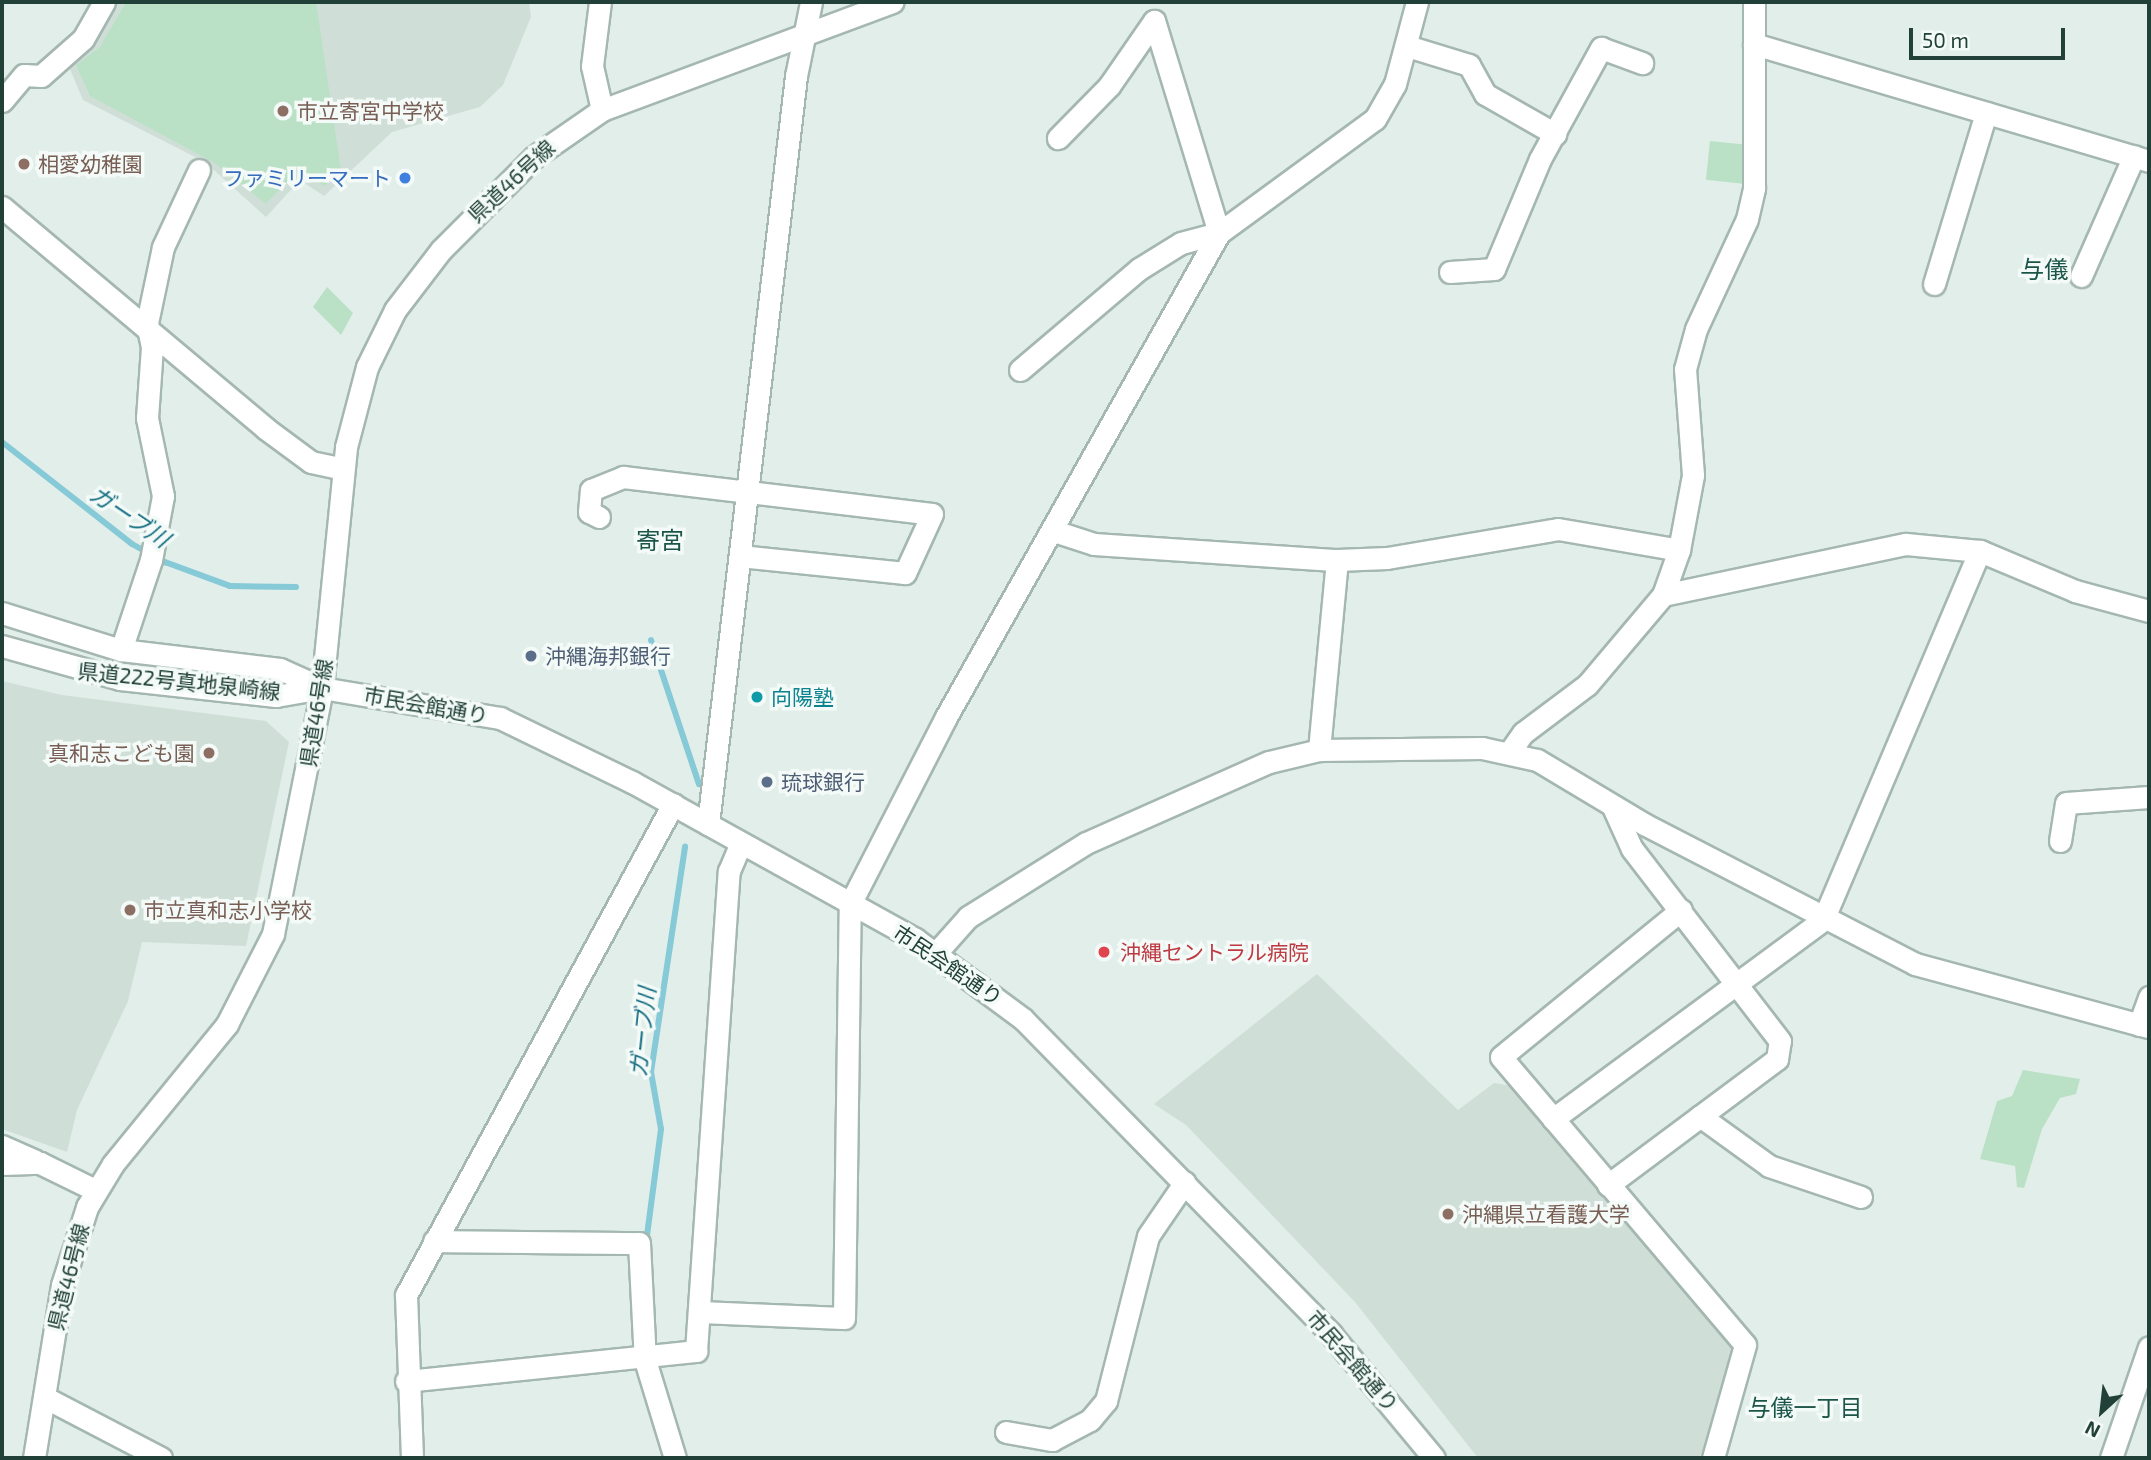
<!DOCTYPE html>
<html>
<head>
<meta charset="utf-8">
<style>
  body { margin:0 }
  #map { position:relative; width:2151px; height:1460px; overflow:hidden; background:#e2eee9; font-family:"Exo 2","Noto Sans JP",sans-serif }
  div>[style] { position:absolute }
  .built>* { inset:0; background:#d0ded8 }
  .green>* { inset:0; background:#bae1c5; transform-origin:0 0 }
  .stream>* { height:6px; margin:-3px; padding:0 3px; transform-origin:3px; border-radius:3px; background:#86c9d7 }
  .roads { filter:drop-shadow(2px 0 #a4b7b0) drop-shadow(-2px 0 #a4b7b0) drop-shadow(0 2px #a4b7b0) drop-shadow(0 -2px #a4b7b0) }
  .minor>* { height:21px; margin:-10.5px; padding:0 10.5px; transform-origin:10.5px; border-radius:10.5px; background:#fff }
  .tertiary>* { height:21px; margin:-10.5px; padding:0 10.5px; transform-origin:10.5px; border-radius:10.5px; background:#fff }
  .secondary>* { height:21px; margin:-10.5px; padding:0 10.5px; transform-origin:10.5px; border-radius:10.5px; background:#fff }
  .dots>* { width:19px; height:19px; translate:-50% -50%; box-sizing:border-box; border:4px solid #f3faf7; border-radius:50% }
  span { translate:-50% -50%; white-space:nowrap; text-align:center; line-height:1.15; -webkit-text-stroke:7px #f3faf7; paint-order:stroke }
  .education-label { font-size:21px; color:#785e54 }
  .left { translate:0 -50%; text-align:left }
  .right { translate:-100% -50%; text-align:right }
  .shop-label { font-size:21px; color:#366cbe }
  .street-label { font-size:21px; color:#214138 }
  .service-label { font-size:21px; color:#4e5e75 }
  .culture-label { font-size:21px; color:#0d838f }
  .health-label { font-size:21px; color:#be3a42 }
  .water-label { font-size:23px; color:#156e82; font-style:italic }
  .neighbourhood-label { font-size:23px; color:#1b5547 }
  .quarter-label { font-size:24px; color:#1b5547 }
  .frame { position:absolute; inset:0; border:4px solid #214138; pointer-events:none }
  .north { position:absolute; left:2067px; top:1376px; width:70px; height:70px; -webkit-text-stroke:5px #f3faf7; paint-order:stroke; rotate:207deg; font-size:19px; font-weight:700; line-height:28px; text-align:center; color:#214138 }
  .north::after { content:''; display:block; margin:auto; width:24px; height:32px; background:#214138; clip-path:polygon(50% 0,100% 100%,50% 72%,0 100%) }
  .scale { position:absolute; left:1909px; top:28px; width:156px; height:32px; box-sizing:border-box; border:4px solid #214138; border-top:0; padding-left:9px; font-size:21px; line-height:24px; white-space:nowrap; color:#214138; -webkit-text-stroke:5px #f3faf7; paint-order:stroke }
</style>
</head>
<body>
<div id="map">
  <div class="built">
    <div style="clip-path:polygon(116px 2px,529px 2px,531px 17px,503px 85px,480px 107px,392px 132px,324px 196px,300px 180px,266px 217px,205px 162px,83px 100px,67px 62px)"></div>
    <div style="clip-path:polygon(2px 681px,62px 695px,266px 721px,289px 742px,246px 946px,142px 942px,128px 1001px,77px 1110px,67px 1152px,2px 1129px)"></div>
    <div style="clip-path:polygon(1317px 974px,1458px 1110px,1494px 1083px,1512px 1086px,1739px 1343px,1726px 1408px,1699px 1458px,1478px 1458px,1355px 1302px,1186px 1125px,1154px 1104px)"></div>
  </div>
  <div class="green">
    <div style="clip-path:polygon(126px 2px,316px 2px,341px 170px,325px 186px,297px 171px,266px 204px,213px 162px,90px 96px,76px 65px,100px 47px)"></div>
    <div style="left:1710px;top:141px;width:37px;height:39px;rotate:6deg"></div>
    <div style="clip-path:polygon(327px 287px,353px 313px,341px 335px,313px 307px)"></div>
    <div style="clip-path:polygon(2023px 1070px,2080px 1079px,2076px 1094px,2060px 1098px,2042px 1129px,2024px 1188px,2017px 1187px,2015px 1166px,1980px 1159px,1997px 1101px,2012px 1096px)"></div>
  </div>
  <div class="stream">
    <div style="left:2px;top:442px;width:165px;rotate:38.1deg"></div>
    <div style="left:132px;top:544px;width:38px;rotate:29deg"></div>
    <div style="left:165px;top:562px;width:69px;rotate:20.3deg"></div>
    <div style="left:230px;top:586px;width:66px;rotate:0.9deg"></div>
    <div style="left:651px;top:640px;width:152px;rotate:71.6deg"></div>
    <div style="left:646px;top:1243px;width:115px;rotate:-82.5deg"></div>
    <div style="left:661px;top:1129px;width:58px;rotate:-100deg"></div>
    <div style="left:651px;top:1072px;width:228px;rotate:-81.4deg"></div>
  </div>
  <div class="roads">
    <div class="minor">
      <div style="left:1754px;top:44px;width:412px;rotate:16.5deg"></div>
      <div style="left:1407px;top:46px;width:65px;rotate:17deg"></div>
      <div style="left:1469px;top:65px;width:33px;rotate:61deg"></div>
      <div style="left:1485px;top:94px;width:81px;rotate:29.7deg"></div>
      <div style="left:2px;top:101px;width:34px;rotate:-50deg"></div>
      <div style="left:24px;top:75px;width:17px;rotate:3deg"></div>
      <div style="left:41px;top:76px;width:56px;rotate:-41.4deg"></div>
      <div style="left:83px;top:39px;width:43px;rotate:-60.4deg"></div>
      <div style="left:2px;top:207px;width:344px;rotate:40deg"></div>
      <div style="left:265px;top:428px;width:57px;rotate:36.5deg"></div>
      <div style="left:311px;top:462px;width:33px;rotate:12deg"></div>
      <div style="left:1450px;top:272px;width:44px;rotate:-3.9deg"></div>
      <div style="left:1494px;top:269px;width:119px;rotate:-67.3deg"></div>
      <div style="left:1540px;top:159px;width:127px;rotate:-61.2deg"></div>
      <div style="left:1601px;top:48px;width:44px;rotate:20.1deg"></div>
      <div style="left:2081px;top:276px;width:131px;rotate:-66.2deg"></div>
      <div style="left:1934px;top:284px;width:179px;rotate:-73.1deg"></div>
      <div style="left:1020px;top:370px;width:156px;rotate:-40.3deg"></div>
      <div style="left:1139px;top:269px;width:49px;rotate:-31.8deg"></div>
      <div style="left:1181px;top:243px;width:39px;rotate:-15deg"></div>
      <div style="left:1219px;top:233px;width:193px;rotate:-36.2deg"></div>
      <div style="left:1375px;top:119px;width:40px;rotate:-60.3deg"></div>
      <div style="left:1395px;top:84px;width:85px;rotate:-75deg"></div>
      <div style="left:599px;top:517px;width:11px;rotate:-153deg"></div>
      <div style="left:589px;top:512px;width:22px;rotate:-85deg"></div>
      <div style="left:591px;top:490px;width:35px;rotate:-22deg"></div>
      <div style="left:623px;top:477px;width:311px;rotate:6.8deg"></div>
      <div style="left:932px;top:514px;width:65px;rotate:114.6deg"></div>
      <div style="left:905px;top:573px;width:166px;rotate:-174.1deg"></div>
      <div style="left:1054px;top:531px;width:42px;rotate:18deg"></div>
      <div style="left:1094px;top:544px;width:244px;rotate:3.8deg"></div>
      <div style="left:1337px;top:560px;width:50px;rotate:-2.3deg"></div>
      <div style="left:1387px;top:558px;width:173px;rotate:-9.6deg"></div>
      <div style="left:1558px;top:529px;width:123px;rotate:9.8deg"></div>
      <div style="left:1663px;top:595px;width:248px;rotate:-11.9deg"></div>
      <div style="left:1906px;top:544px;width:74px;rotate:5.4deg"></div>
      <div style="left:1980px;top:551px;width:103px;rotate:22.8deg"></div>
      <div style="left:2075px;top:591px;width:77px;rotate:15.1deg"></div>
      <div style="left:121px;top:650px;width:95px;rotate:-71.6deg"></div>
      <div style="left:151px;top:560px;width:65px;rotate:-79.4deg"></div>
      <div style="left:163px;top:496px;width:80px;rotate:-101.6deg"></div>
      <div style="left:147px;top:418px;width:71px;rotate:-86deg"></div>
      <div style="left:152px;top:347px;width:25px;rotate:-102deg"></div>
      <div style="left:147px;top:323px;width:78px;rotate:-78.1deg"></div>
      <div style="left:163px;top:247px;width:85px;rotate:-64.9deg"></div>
      <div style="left:1319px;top:750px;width:191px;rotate:-84.6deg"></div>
      <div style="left:1511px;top:750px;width:21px;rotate:-55deg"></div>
      <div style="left:1523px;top:733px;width:80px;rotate:-36.9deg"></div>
      <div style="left:1587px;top:685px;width:118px;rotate:-49.8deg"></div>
      <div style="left:1663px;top:595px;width:48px;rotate:-70.4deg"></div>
      <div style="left:1679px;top:550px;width:76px;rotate:-79.4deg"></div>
      <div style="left:1693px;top:475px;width:106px;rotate:-94.3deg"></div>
      <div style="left:1685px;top:369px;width:41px;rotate:-74.6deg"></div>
      <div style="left:1696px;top:329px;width:121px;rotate:-65.1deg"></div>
      <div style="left:1747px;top:219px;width:32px;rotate:-77deg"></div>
      <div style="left:1754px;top:188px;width:186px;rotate:-90deg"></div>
      <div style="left:708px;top:824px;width:753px;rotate:-83.29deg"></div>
      <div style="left:796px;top:76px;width:76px;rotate:-78.5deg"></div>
      <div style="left:2060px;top:841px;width:38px;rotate:-81deg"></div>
      <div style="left:2066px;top:803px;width:83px;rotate:-4.1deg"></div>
      <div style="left:1681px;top:910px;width:232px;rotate:140.8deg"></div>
      <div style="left:1501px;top:1057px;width:377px;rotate:49.7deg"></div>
      <div style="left:1745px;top:1345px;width:117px;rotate:105.8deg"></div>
      <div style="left:936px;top:953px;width:48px;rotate:-48.4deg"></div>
      <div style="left:968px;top:917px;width:139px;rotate:-32.1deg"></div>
      <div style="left:1086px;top:843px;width:200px;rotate:-23.9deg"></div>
      <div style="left:1269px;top:762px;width:51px;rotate:-13.5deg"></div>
      <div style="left:1319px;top:750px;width:163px;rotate:-0.7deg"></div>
      <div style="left:1482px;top:748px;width:56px;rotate:12.3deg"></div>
      <div style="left:1537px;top:760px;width:125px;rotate:30.9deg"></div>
      <div style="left:1644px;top:824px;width:305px;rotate:27.3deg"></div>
      <div style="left:1915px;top:964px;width:242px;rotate:15.1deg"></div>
      <div style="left:2139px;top:1025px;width:30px;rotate:-70deg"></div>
      <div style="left:1700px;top:1116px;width:85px;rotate:35.9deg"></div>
      <div style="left:1769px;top:1166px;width:97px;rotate:18.6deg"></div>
      <div style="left:1553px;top:1119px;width:335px;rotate:-36.4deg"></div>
      <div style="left:1823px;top:920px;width:401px;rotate:-67deg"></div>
      <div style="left:2px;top:1146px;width:36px;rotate:24deg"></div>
      <div style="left:2px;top:1164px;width:38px;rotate:-2deg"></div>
      <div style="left:40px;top:1163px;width:61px;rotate:26.1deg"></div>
      <div style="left:1608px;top:1185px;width:211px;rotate:-36.7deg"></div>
      <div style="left:1777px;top:1059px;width:18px;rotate:-81deg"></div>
      <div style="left:1780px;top:1041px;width:242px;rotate:-127.6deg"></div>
      <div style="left:1632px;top:849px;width:48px;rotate:-114.4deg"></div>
      <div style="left:434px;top:1241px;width:205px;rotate:0.6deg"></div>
      <div style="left:639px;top:1243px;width:117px;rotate:87.1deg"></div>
      <div style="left:645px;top:1360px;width:102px;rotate:73deg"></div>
      <div style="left:699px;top:1312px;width:145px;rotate:2.4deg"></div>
      <div style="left:844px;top:1318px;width:414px;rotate:-89.2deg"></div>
      <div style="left:850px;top:904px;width:210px;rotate:-62.8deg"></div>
      <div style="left:946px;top:717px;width:556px;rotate:-60.57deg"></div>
      <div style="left:1219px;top:233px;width:222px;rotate:-107deg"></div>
      <div style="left:1154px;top:21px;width:79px;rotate:124.7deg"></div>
      <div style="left:1109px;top:86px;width:73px;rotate:134.4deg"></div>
      <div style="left:406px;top:1381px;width:292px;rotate:-5.9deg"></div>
      <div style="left:696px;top:1351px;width:481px;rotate:-86.1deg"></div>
      <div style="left:729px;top:871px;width:30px;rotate:-67deg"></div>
      <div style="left:44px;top:1397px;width:132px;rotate:27.5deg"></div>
      <div style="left:1006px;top:1432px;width:47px;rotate:9.9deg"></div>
      <div style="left:1052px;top:1440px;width:43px;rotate:-27.8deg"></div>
      <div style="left:1090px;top:1420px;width:25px;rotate:-50deg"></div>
      <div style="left:1106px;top:1401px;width:170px;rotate:-75.7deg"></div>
      <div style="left:1148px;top:1236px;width:65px;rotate:-55.6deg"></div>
      <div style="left:412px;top:1458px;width:163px;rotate:-92.1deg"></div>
      <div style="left:406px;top:1295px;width:559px;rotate:-61.46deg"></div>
      <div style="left:2111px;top:1458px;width:117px;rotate:-71.1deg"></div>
    </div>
    <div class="tertiary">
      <div style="left:602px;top:110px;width:310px;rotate:-20.4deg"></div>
    </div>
    <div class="secondary">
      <div style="left:2px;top:613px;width:125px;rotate:17.3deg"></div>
      <div style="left:121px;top:650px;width:160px;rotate:6.8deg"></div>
      <div style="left:280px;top:669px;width:46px;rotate:24.3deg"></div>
      <div style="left:2px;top:646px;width:123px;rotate:15.6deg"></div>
      <div style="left:120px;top:679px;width:157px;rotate:6.2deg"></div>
      <div style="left:276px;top:696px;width:47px;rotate:-9.9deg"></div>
      <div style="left:322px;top:688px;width:181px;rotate:9.6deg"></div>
      <div style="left:500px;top:718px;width:147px;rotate:25.9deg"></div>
      <div style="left:632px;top:782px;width:324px;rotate:29deg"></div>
      <div style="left:915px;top:939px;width:134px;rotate:36.5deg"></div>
      <div style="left:1023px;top:1019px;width:441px;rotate:45.6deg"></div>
      <div style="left:1331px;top:1334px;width:161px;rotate:50.3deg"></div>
      <div style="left:34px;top:1458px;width:175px;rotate:-80.8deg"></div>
      <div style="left:62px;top:1285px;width:82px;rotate:-72.2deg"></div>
      <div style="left:87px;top:1207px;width:50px;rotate:-58.8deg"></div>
      <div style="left:113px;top:1164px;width:181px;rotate:-50.8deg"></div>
      <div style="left:227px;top:1024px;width:101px;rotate:-62.9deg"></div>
      <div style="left:273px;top:934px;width:251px;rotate:-78.7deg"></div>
      <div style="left:322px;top:688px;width:242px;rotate:-84.3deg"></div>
      <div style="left:346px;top:447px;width:83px;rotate:-75.3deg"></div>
      <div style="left:367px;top:367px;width:64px;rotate:-63.8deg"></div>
      <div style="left:395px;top:310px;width:76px;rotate:-52.5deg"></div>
      <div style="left:441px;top:250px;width:132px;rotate:-45deg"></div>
      <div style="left:534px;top:157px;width:83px;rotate:-34.7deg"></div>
      <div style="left:602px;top:110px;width:45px;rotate:-102.8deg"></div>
      <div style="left:592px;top:66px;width:64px;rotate:-82.9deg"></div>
    </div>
  </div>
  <div class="dots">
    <div style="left:283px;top:111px;background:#8d6e63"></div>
    <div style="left:24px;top:164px;background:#8d6e63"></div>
    <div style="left:405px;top:178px;background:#3f7fe0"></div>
    <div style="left:531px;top:656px;background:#5c6f8a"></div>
    <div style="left:757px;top:697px;background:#0f9aa8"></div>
    <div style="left:209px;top:753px;background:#8d6e63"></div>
    <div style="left:767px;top:782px;background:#5c6f8a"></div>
    <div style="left:130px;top:910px;background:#8d6e63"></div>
    <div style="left:1104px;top:952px;background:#e0444e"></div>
    <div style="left:1448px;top:1214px;background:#8d6e63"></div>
  </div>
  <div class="education-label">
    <span class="left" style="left:297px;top:111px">市立寄宮中学校</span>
    <span class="left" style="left:38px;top:164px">相愛幼稚園</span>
    <span class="right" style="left:195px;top:753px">真和志こども園</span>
    <span class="left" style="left:144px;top:910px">市立真和志小学校</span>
    <span class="left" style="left:1462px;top:1214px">沖縄県立看護大学</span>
  </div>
  <div class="shop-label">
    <span class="right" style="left:391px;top:178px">ファミリーマート</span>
  </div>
  <div class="street-label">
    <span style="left:511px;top:181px;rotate:-43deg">県道46号線</span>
    <span style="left:179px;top:681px;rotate:6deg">県道222号真地泉崎線</span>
    <span style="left:426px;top:705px;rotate:10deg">市民会館通り</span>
    <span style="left:316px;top:713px;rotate:-81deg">県道46号線</span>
    <span style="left:948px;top:965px;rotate:34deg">市民会館通り</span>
    <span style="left:68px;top:1277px;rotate:-76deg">県道46号線</span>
    <span style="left:1353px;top:1361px;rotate:49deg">市民会館通り</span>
  </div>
  <div class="service-label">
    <span class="left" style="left:545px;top:656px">沖縄海邦銀行</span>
    <span class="left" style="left:781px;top:782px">琉球銀行</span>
  </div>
  <div class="culture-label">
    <span class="left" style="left:771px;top:697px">向陽塾</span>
  </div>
  <div class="health-label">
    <span class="left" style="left:1120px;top:952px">沖縄セントラル病院</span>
  </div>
  <div class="water-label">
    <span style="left:130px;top:516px;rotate:34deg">ガーブ川</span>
    <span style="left:642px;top:1032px;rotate:-84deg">ガーブ川</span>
  </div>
  <div class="neighbourhood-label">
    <span style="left:1805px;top:1407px">与儀一丁目</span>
  </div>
  <div class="quarter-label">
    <span style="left:2044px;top:269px">与儀</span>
    <span style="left:660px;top:540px">寄宮</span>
  </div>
  <div class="frame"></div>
  <div class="north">N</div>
  <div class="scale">50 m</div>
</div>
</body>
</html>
